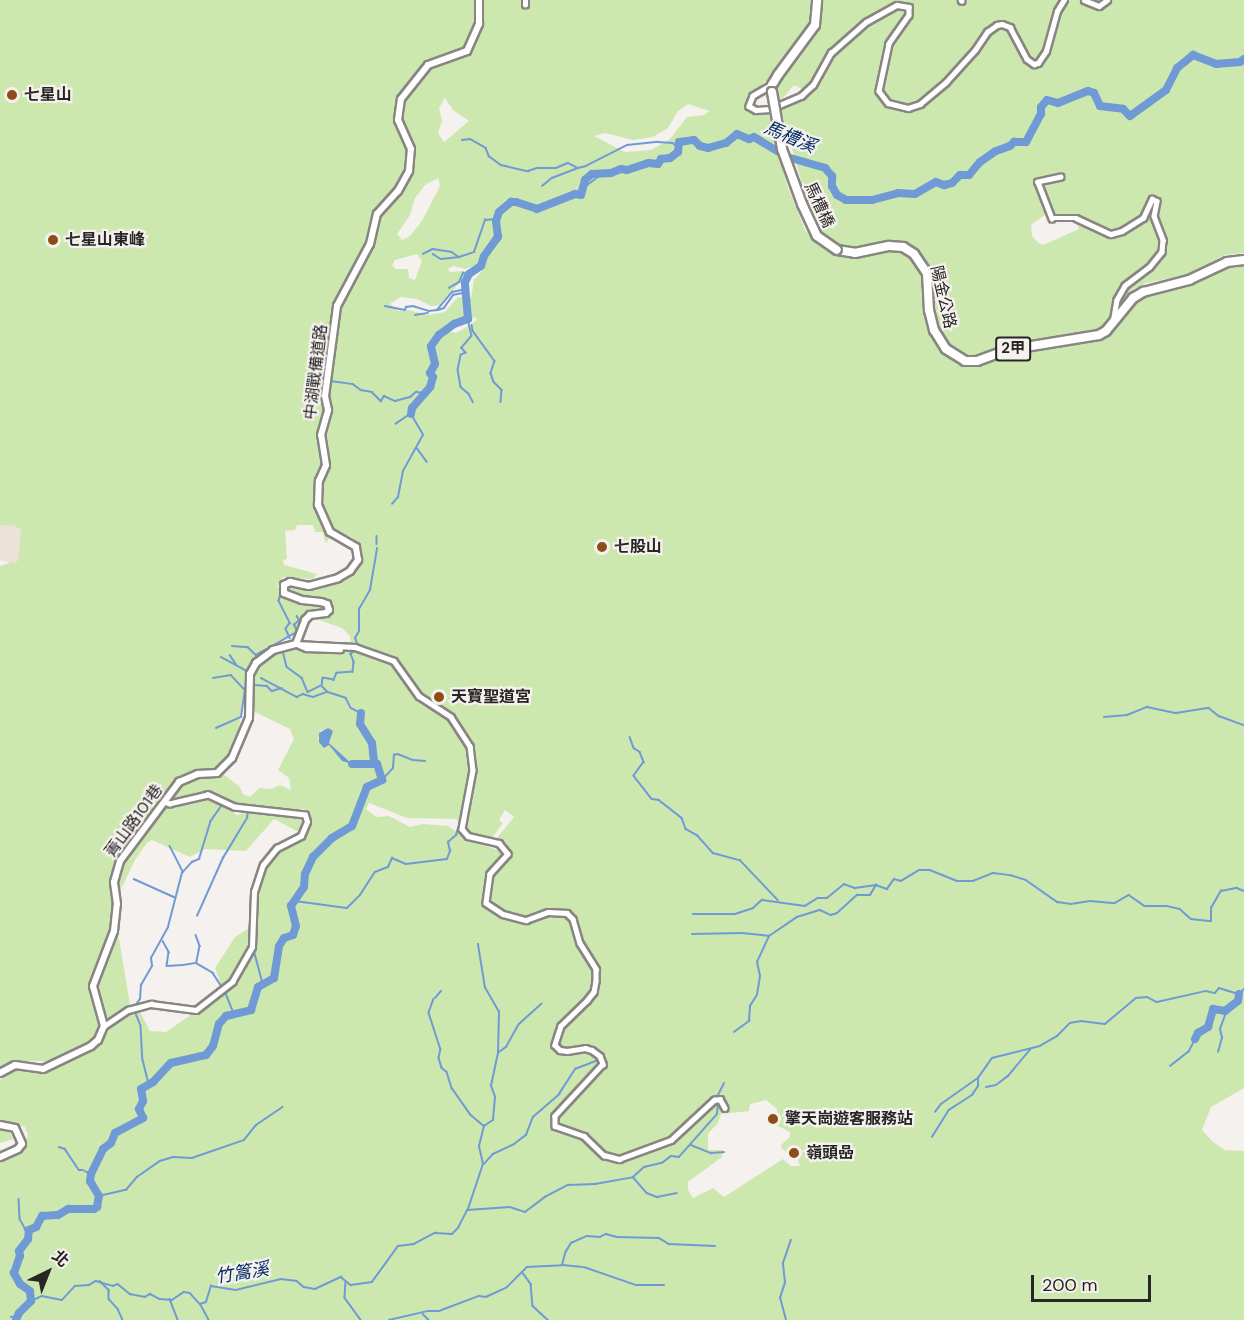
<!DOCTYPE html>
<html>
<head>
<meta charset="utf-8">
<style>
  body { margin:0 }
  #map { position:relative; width:1244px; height:1320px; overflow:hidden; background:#f5f1ee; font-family:"DM Sans","Noto Sans TC",sans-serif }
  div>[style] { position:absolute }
  .built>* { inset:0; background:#ece2da }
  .green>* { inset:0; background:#cde8af }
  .water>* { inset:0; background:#709ad5 }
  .stream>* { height:1.5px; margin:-0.75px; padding:0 0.75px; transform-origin:0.75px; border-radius:0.75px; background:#709ad5 }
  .river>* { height:8px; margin:-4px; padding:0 4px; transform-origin:4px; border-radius:4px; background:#709ad5 }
  .roads { filter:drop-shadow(2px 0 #888583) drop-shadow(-2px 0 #888583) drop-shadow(0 2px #888583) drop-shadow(0 -2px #888583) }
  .minor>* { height:4.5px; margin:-2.25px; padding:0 2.25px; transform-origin:2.25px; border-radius:2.25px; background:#fff }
  .tertiary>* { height:6px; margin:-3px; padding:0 3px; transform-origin:3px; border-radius:3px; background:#fff }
  .primary>* { height:8px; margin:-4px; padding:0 4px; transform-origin:4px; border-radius:4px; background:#fff }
  .bridges { filter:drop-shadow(2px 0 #888583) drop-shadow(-2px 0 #888583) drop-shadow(0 2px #888583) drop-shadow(0 -2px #888583) }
  .primary-bridge>* { height:8px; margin:-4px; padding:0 4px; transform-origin:4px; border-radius:4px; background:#fff }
  .dots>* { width:16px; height:16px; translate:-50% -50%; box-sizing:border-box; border:3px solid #f5f1ee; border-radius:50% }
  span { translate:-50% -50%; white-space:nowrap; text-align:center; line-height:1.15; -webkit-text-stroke:4.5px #f5f1ee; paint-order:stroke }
  .shield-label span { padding:2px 4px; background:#f5f1ee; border:2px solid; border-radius:4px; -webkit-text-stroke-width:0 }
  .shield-label { font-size:15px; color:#272625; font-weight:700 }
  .poi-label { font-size:16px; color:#272625; font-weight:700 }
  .left { translate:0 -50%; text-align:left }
  .street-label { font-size:16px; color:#272625 }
  .water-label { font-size:18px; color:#042e62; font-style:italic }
  .north { position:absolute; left:18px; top:1242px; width:60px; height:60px; -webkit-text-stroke:4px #f5f1ee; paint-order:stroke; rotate:43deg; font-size:16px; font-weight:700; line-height:24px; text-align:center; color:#272625 }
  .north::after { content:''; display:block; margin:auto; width:21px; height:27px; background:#272625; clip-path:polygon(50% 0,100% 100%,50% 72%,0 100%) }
  .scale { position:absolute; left:1031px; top:1275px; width:120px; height:27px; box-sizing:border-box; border:3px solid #272625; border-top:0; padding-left:8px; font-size:18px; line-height:21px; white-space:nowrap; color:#272625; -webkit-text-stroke:4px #f5f1ee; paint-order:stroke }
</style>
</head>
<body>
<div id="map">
  <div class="built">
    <div style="clip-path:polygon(0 525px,15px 526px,21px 530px,18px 560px,14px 564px,0 560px)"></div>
  </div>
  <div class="green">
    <div style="clip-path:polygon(evenodd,0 0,813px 0,810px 20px,804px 32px,768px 79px,748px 97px,746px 106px,751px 111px,769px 113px,787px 185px,805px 230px,818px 245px,843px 257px,891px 249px,903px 251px,911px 256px,923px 270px,943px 350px,953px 359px,965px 364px,999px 354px,1097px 338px,1135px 298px,1219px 268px,1244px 262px,1244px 1088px,1211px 1107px,1202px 1130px,1213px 1142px,1225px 1150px,1244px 1151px,1244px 1320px,0 1320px,0 1163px,23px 1150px,28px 1135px,25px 1127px,0 1122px,0 1080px,15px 1069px,44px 1071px,70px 1061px,94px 1047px,99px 1043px,106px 1026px,130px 1011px,139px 1010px,150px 1031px,166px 1032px,224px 992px,215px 968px,235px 937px,257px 923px,256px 901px,265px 863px,280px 848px,301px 838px,311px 813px,305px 809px,285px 811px,238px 805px,211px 792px,202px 792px,180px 800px,171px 799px,185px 782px,199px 777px,223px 774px,239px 786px,243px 794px,250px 797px,259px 788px,271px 789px,280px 785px,291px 790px,289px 778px,278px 770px,294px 739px,290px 729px,255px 712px,252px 698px,255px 673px,278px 651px,290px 648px,345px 653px,352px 649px,350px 636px,342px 628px,316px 619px,331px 613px,334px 608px,331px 604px,319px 598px,298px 595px,286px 589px,292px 586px,315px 591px,336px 583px,350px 575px,358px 566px,362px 552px,353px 538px,336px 529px,326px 543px,322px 532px,315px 532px,313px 525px,297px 525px,295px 530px,285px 531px,287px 559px,283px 560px,284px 565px,317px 574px,313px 579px,283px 577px,277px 587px,325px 608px,306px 614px,295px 632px,266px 647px,251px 664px,245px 676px,239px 729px,231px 750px,221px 763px,209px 771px,198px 771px,177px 780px,161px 801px,168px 806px,177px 806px,203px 798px,216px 801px,237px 815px,254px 811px,299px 816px,304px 818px,299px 832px,274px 819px,246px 851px,205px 849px,190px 857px,152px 840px,147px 843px,135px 860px,113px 906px,112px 926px,119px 938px,130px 1005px,105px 1019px,95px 1035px,82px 1046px,51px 1061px,19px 1061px,0 1068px,0 566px,12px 562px,14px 564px,18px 560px,21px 530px,15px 526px,0 525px,0 0,445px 98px,453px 110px,469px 121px,444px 142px,438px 133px,442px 121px,439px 108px,445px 98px,0 0,688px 104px,710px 111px,704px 115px,687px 117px,669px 140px,651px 150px,625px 152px,594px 136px,605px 133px,633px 140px,653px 137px,668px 128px,678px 111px,688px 104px,0 0,438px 178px,440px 186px,422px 221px,410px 236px,402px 240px,397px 234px,410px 215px,415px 198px,425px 185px,438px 178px,0 0,417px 254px,422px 261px,415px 280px,409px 278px,408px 269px,396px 269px,392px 266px,395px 260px,417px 254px,0 0,480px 264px,483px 265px,483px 270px,474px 280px,471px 298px,458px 297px,445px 312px,428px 315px,409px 310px,398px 311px,390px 304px,400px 297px,417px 299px,431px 306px,439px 305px,465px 277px,465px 271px,450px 272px,448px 269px,453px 266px,466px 269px,480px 264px,0 0,475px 317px,477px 320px,462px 330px,455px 333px,449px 331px,453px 326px,475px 317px,0 0,321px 730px,324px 731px,329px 743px,348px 762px,329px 744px,324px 747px,318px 739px,321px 730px,0 0,369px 803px,407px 818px,456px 819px,470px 833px,492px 838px,503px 823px,499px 820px,505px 810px,514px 817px,497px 838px,507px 844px,510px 854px,508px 857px,495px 849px,471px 842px,448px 826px,423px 824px,410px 827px,389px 816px,376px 817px,366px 809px,369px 803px,0 0,766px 1100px,777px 1109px,776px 1125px,790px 1132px,790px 1137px,781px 1145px,782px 1149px,797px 1158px,800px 1166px,791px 1166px,783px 1159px,724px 1197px,713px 1188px,693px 1198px,688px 1190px,688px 1182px,722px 1157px,723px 1150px,708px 1150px,708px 1134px,718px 1123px,721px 1114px,749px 1111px,750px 1104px,766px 1100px)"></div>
    <div style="clip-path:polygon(evenodd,819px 0,1244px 0,1244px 253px,1224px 255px,1194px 273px,1147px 283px,1133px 289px,1108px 323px,1094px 332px,1014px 342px,976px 358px,959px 357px,942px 341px,935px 322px,932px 278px,922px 257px,915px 250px,893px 242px,854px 249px,843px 248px,822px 236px,813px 222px,781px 110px,806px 94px,809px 87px,802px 89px,794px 85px,783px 98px,779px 99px,775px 91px,790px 63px,820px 23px,819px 0,1046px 214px,1051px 219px,1069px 220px,1078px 223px,1079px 229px,1043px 245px,1038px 243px,1032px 236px,1031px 225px,1046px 214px)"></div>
    <div style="clip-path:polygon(0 1129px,9px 1131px,13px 1139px,0 1143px)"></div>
  </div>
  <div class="water">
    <div style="clip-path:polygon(328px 728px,333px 731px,329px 743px,352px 764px,342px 761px,329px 745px,324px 748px,319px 742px,319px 733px)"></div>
  </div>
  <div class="stream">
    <div style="left:1240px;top:62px;width:4px;rotate:14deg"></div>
    <div style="left:462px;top:140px;width:8px;rotate:-7deg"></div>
    <div style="left:470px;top:139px;width:18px;rotate:29deg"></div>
    <div style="left:486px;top:148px;width:9px;rotate:69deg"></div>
    <div style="left:489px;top:156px;width:15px;rotate:37deg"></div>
    <div style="left:501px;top:165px;width:28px;rotate:13deg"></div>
    <div style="left:528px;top:171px;width:9px;rotate:-18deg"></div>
    <div style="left:537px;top:168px;width:19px"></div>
    <div style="left:556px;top:168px;width:13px;rotate:-23deg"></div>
    <div style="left:568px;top:163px;width:11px;rotate:27deg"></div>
    <div style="left:578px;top:168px;width:8px;rotate:-14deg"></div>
    <div style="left:586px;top:166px;width:46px;rotate:-27.1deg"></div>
    <div style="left:627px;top:145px;width:31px;rotate:-6deg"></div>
    <div style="left:658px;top:142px;width:15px;rotate:4deg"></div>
    <div style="left:673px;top:143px;width:6px;rotate:39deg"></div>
    <div style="left:542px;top:186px;width:13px;rotate:-39deg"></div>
    <div style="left:552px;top:178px;width:28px;rotate:-21deg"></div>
    <div style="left:585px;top:187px;width:16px;rotate:-38deg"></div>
    <div style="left:598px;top:177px;width:4px;rotate:-63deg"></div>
    <div style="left:423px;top:254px;width:11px;rotate:-27deg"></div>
    <div style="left:433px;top:249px;width:19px;rotate:9deg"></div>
    <div style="left:452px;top:252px;width:9px;rotate:36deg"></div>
    <div style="left:459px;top:257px;width:16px;rotate:-18deg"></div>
    <div style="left:474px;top:252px;width:34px;rotate:-71deg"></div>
    <div style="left:485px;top:220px;width:12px;rotate:-5deg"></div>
    <div style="left:433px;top:254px;width:9px;rotate:32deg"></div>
    <div style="left:441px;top:259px;width:18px;rotate:-6deg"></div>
    <div style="left:449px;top:288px;width:12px;rotate:-31deg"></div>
    <div style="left:459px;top:282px;width:10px;rotate:-66deg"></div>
    <div style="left:463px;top:273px;width:6px;rotate:18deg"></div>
    <div style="left:385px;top:306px;width:20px;rotate:11deg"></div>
    <div style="left:405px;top:310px;width:3px;rotate:-72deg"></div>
    <div style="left:406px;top:307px;width:7px;rotate:-8deg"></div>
    <div style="left:413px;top:306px;width:17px;rotate:17deg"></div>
    <div style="left:429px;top:311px;width:8px;rotate:-7deg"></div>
    <div style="left:437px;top:310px;width:23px;rotate:-50deg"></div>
    <div style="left:452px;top:292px;width:14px;rotate:-12deg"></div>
    <div style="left:438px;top:310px;width:6px;rotate:-18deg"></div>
    <div style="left:444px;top:308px;width:16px;rotate:-55deg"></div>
    <div style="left:453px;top:295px;width:14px;rotate:-12deg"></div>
    <div style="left:415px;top:315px;width:13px;rotate:-9deg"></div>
    <div style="left:468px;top:319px;width:17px;rotate:77deg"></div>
    <div style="left:472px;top:336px;width:16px;rotate:130deg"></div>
    <div style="left:462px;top:348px;width:6px;rotate:51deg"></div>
    <div style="left:466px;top:353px;width:5px;rotate:158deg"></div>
    <div style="left:461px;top:355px;width:15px;rotate:101deg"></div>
    <div style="left:458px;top:370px;width:17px;rotate:80deg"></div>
    <div style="left:461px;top:387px;width:11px;rotate:41deg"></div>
    <div style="left:469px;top:394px;width:9px;rotate:63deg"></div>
    <div style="left:472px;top:325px;width:6px;rotate:81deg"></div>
    <div style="left:473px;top:331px;width:37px;rotate:54deg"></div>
    <div style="left:495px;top:361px;width:13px;rotate:108deg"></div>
    <div style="left:491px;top:373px;width:9px;rotate:72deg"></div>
    <div style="left:494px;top:382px;width:11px;rotate:45deg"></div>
    <div style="left:502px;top:390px;width:12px;rotate:95deg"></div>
    <div style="left:331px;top:381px;width:22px;rotate:8deg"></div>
    <div style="left:353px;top:384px;width:10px;rotate:37deg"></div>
    <div style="left:361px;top:390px;width:11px;rotate:10deg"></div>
    <div style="left:372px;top:392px;width:13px;rotate:45deg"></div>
    <div style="left:381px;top:401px;width:6px;rotate:-59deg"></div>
    <div style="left:384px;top:396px;width:12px;rotate:24deg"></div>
    <div style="left:395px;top:401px;width:16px;rotate:-15deg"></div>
    <div style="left:410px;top:397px;width:8px;rotate:-40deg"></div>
    <div style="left:416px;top:392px;width:9px;rotate:6deg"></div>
    <div style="left:417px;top:448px;width:17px;rotate:54deg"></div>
    <div style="left:392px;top:504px;width:9px;rotate:-49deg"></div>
    <div style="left:398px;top:497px;width:26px;rotate:-79deg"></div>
    <div style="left:403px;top:471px;width:41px;rotate:-60.9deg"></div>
    <div style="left:423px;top:435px;width:24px;rotate:-120deg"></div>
    <div style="left:411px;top:414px;width:18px;rotate:146deg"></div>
    <div style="left:377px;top:536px;width:8px;rotate:90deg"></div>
    <div style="left:281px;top:594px;width:7px;rotate:106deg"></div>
    <div style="left:279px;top:601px;width:25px;rotate:63deg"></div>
    <div style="left:290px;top:623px;width:7px;rotate:124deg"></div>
    <div style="left:286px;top:629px;width:10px;rotate:66deg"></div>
    <div style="left:357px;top:644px;width:6px;rotate:-108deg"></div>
    <div style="left:355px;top:638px;width:8px;rotate:-60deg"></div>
    <div style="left:359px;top:631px;width:22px;rotate:-90deg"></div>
    <div style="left:359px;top:609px;width:22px;rotate:-60deg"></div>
    <div style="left:370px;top:590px;width:42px;rotate:-80.3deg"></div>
    <div style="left:232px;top:646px;width:16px;rotate:4deg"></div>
    <div style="left:248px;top:647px;width:11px;rotate:45deg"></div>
    <div style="left:256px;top:655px;width:45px;rotate:-29.4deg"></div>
    <div style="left:295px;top:633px;width:3px;rotate:-45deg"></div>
    <div style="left:297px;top:631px;width:7px;rotate:-117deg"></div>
    <div style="left:294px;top:625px;width:7px;rotate:-45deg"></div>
    <div style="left:299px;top:620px;width:4px;rotate:-124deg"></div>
    <div style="left:283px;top:651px;width:16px;rotate:76deg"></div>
    <div style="left:287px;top:667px;width:19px;rotate:36deg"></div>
    <div style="left:302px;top:678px;width:15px;rotate:67deg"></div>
    <div style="left:308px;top:692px;width:13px;rotate:-27deg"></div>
    <div style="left:356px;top:651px;width:6px;rotate:149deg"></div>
    <div style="left:351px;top:654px;width:9px;rotate:69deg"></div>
    <div style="left:354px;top:662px;width:10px;rotate:96deg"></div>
    <div style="left:353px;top:672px;width:16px;rotate:176deg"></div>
    <div style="left:337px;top:673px;width:8px;rotate:113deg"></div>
    <div style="left:334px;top:680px;width:11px;rotate:-170deg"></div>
    <div style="left:323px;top:678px;width:8px;rotate:97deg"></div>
    <div style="left:322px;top:686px;width:8px;rotate:45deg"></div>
    <div style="left:328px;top:692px;width:19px;rotate:18deg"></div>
    <div style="left:346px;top:698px;width:11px;rotate:63deg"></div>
    <div style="left:351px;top:708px;width:11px;rotate:27deg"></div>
    <div style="left:230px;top:655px;width:11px;rotate:56deg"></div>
    <div style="left:221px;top:657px;width:30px;rotate:28deg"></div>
    <div style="left:213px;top:678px;width:18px;rotate:-9deg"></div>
    <div style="left:231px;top:675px;width:19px;rotate:47deg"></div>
    <div style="left:261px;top:678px;width:41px;rotate:27.8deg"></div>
    <div style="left:297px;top:697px;width:7px;rotate:-27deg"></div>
    <div style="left:303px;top:694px;width:10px;rotate:17deg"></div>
    <div style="left:313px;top:697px;width:15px;rotate:-20deg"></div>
    <div style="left:253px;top:685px;width:14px;rotate:4deg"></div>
    <div style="left:267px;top:686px;width:7px;rotate:45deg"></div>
    <div style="left:272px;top:691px;width:10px;rotate:-17deg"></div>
    <div style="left:1104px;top:717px;width:23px;rotate:-5deg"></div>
    <div style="left:1127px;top:715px;width:22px;rotate:-22deg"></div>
    <div style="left:1147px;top:707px;width:30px;rotate:12deg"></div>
    <div style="left:1176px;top:713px;width:33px;rotate:-9deg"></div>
    <div style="left:1209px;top:708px;width:13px;rotate:39deg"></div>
    <div style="left:1219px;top:716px;width:27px;rotate:20deg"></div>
    <div style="left:216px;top:728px;width:27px;rotate:-24deg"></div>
    <div style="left:241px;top:717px;width:29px;rotate:-82deg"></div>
    <div style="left:630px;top:737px;width:12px;rotate:70deg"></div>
    <div style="left:634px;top:748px;width:7px;rotate:34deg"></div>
    <div style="left:640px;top:752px;width:11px;rotate:68deg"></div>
    <div style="left:644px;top:762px;width:17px;rotate:126deg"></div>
    <div style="left:634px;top:776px;width:29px;rotate:52deg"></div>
    <div style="left:652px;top:799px;width:7px;rotate:8deg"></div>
    <div style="left:659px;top:800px;width:29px;rotate:38deg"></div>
    <div style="left:682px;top:818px;width:12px;rotate:70deg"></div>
    <div style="left:686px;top:829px;width:13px;rotate:29deg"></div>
    <div style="left:697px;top:835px;width:24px;rotate:48deg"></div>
    <div style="left:713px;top:853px;width:28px;rotate:15deg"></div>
    <div style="left:740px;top:860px;width:55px;rotate:46.5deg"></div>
    <div style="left:382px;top:780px;width:16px;rotate:-47deg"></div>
    <div style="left:393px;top:768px;width:13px;rotate:-86deg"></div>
    <div style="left:394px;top:755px;width:4px;rotate:-14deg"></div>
    <div style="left:398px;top:754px;width:16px;rotate:22deg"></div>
    <div style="left:413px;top:760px;width:12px;rotate:5deg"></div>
    <div style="left:170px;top:846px;width:29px;rotate:63deg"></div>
    <div style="left:134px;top:879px;width:44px;rotate:24.2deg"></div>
    <div style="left:295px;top:901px;width:52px;rotate:7.7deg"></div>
    <div style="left:347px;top:908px;width:18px;rotate:-45deg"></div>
    <div style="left:360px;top:895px;width:27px;rotate:-57deg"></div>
    <div style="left:375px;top:872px;width:14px;rotate:-21deg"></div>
    <div style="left:388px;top:867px;width:10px;rotate:-66deg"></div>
    <div style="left:392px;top:858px;width:15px;rotate:23deg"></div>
    <div style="left:406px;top:864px;width:41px;rotate:-7deg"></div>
    <div style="left:447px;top:859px;width:9px;rotate:-69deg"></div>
    <div style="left:450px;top:851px;width:9px;rotate:-103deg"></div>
    <div style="left:448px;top:842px;width:11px;rotate:-41deg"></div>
    <div style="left:456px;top:835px;width:7px;rotate:-74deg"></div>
    <div style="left:693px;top:914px;width:42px"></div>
    <div style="left:735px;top:914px;width:19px;rotate:-18deg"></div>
    <div style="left:753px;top:908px;width:12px;rotate:-42deg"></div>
    <div style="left:762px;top:900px;width:43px;rotate:7.9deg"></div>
    <div style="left:805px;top:906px;width:15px;rotate:-32deg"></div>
    <div style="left:818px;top:898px;width:9px"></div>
    <div style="left:827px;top:898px;width:22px;rotate:-39deg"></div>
    <div style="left:844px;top:884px;width:12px;rotate:20deg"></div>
    <div style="left:855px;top:888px;width:21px;rotate:-8deg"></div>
    <div style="left:876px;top:885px;width:12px;rotate:20deg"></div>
    <div style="left:887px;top:889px;width:12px;rotate:-55deg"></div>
    <div style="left:894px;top:879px;width:7px;rotate:16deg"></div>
    <div style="left:901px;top:881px;width:21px;rotate:-31deg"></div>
    <div style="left:919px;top:870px;width:11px"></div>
    <div style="left:930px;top:870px;width:29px;rotate:22deg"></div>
    <div style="left:957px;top:881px;width:16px"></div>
    <div style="left:973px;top:881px;width:22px;rotate:-22deg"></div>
    <div style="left:993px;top:873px;width:17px;rotate:7deg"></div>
    <div style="left:1010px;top:875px;width:17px;rotate:17deg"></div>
    <div style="left:1026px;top:880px;width:39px;rotate:35deg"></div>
    <div style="left:1058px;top:902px;width:13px;rotate:9deg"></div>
    <div style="left:1071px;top:904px;width:19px;rotate:-9deg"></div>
    <div style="left:1090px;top:901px;width:25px;rotate:5deg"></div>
    <div style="left:1115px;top:903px;width:16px;rotate:-30deg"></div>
    <div style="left:1129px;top:895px;width:19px;rotate:35deg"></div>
    <div style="left:1145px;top:906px;width:22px"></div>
    <div style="left:1167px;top:906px;width:13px;rotate:13deg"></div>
    <div style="left:1180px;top:909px;width:15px;rotate:42deg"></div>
    <div style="left:1191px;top:919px;width:20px;rotate:6deg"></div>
    <div style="left:1211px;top:921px;width:13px;rotate:-90deg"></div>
    <div style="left:1211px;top:908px;width:20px;rotate:-60deg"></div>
    <div style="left:1221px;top:891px;width:16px;rotate:-11deg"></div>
    <div style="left:1237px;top:888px;width:8px;rotate:23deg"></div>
    <div style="left:197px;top:916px;width:64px;rotate:-65.9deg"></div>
    <div style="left:223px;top:858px;width:47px;rotate:-59deg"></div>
    <div style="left:247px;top:818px;width:7px;rotate:-82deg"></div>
    <div style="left:692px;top:934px;width:50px;rotate:-1.1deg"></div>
    <div style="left:742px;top:933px;width:27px;rotate:6deg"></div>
    <div style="left:769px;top:936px;width:34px;rotate:-34deg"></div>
    <div style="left:797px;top:917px;width:24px;rotate:-17deg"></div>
    <div style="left:820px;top:910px;width:12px;rotate:24deg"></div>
    <div style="left:831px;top:915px;width:6px;rotate:-18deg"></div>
    <div style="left:837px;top:913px;width:27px;rotate:-42deg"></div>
    <div style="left:857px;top:895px;width:13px"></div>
    <div style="left:870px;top:895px;width:12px;rotate:-59deg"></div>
    <div style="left:196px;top:935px;width:12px;rotate:70deg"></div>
    <div style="left:200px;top:946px;width:16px;rotate:101deg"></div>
    <div style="left:163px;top:941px;width:13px;rotate:61deg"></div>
    <div style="left:169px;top:952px;width:14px;rotate:98deg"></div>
    <div style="left:167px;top:966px;width:15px;rotate:-4deg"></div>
    <div style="left:254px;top:950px;width:35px;rotate:75deg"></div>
    <div style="left:183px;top:965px;width:13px;rotate:-9deg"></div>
    <div style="left:196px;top:963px;width:20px;rotate:30deg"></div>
    <div style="left:213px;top:973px;width:17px;rotate:57deg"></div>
    <div style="left:225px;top:991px;width:24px;rotate:68deg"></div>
    <div style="left:435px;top:998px;width:9px;rotate:-49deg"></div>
    <div style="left:434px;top:999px;width:15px;rotate:110deg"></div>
    <div style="left:429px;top:1013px;width:38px;rotate:72deg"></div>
    <div style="left:441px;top:1049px;width:9px;rotate:103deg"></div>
    <div style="left:439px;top:1058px;width:10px;rotate:73deg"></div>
    <div style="left:442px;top:1068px;width:6px;rotate:39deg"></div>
    <div style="left:447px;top:1072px;width:17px;rotate:73deg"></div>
    <div style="left:452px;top:1088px;width:33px;rotate:55deg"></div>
    <div style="left:471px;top:1115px;width:17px;rotate:40deg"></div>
    <div style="left:136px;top:1005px;width:7px;rotate:-56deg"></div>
    <div style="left:140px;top:999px;width:14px;rotate:-86deg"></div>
    <div style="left:141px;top:985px;width:22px;rotate:-60deg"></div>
    <div style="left:152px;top:966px;width:8px;rotate:-97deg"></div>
    <div style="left:151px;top:958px;width:35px;rotate:-61deg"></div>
    <div style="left:168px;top:927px;width:56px;rotate:-75.5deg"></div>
    <div style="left:182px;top:873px;width:15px;rotate:-48deg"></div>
    <div style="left:192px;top:862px;width:8px;rotate:-23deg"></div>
    <div style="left:199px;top:859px;width:39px;rotate:-73deg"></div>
    <div style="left:210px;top:822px;width:21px;rotate:-55deg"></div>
    <div style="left:135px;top:1011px;width:16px;rotate:68deg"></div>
    <div style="left:141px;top:1026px;width:34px;rotate:87deg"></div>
    <div style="left:143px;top:1060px;width:25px;rotate:76deg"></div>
    <div style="left:734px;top:1032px;width:19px;rotate:-36deg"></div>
    <div style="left:749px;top:1021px;width:15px;rotate:-86deg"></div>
    <div style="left:750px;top:1006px;width:13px;rotate:-58deg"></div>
    <div style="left:757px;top:995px;width:19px;rotate:-81deg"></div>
    <div style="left:760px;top:976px;width:14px;rotate:-102deg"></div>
    <div style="left:757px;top:962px;width:29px;rotate:-65deg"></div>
    <div style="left:499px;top:1052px;width:9px;rotate:-36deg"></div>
    <div style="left:506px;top:1047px;width:26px;rotate:-61deg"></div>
    <div style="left:519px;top:1024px;width:30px;rotate:-42deg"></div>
    <div style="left:1218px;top:1052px;width:15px;rotate:-74deg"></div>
    <div style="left:1222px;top:1038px;width:9px;rotate:-103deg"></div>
    <div style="left:1220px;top:1029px;width:20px;rotate:-70deg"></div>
    <div style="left:1170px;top:1066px;width:24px;rotate:-38deg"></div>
    <div style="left:1189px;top:1051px;width:13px;rotate:-63deg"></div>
    <div style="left:986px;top:1087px;width:10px;rotate:-11deg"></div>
    <div style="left:996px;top:1085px;width:15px;rotate:-37deg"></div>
    <div style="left:1008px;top:1076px;width:34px;rotate:-50deg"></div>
    <div style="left:718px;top:1095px;width:13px;rotate:-63deg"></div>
    <div style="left:935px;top:1112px;width:10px;rotate:-53deg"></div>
    <div style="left:941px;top:1104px;width:45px;rotate:-35.1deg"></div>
    <div style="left:932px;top:1137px;width:32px;rotate:-58deg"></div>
    <div style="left:949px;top:1110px;width:27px;rotate:-33deg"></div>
    <div style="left:972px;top:1095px;width:11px;rotate:-56deg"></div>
    <div style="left:978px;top:1086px;width:8px;rotate:-90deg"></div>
    <div style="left:978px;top:1078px;width:24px;rotate:-55deg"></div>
    <div style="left:992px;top:1058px;width:49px;rotate:-14deg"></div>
    <div style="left:1040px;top:1046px;width:20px;rotate:-30deg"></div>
    <div style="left:1057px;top:1036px;width:18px;rotate:-45deg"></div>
    <div style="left:1070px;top:1023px;width:11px;rotate:-10deg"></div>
    <div style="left:1081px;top:1021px;width:24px;rotate:7deg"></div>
    <div style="left:1105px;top:1024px;width:40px;rotate:-40deg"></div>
    <div style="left:1136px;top:998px;width:11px;rotate:-5deg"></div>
    <div style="left:1147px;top:997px;width:11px;rotate:27deg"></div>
    <div style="left:1157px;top:1002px;width:50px;rotate:-12.7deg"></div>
    <div style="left:1206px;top:991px;width:9px;rotate:13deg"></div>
    <div style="left:1215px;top:993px;width:6px;rotate:-51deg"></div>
    <div style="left:1219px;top:988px;width:21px;rotate:17deg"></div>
    <div style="left:1239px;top:994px;width:7px;rotate:-45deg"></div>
    <div style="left:691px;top:1145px;width:22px;rotate:22deg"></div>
    <div style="left:711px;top:1153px;width:13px;rotate:-4deg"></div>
    <div style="left:59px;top:1147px;width:6px;rotate:18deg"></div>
    <div style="left:65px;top:1149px;width:25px;rotate:56deg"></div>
    <div style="left:79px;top:1170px;width:4px"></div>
    <div style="left:484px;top:1164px;width:13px;rotate:-48deg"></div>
    <div style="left:493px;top:1154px;width:23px;rotate:-25deg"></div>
    <div style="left:514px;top:1144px;width:15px;rotate:-37deg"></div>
    <div style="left:526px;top:1135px;width:19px;rotate:-69deg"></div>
    <div style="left:533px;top:1117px;width:35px;rotate:-41deg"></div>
    <div style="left:559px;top:1094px;width:30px;rotate:-57deg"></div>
    <div style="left:575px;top:1069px;width:26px;rotate:-21deg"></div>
    <div style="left:85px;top:1171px;width:7px;rotate:27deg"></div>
    <div style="left:633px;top:1177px;width:21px;rotate:49deg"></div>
    <div style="left:647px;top:1193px;width:11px;rotate:22deg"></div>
    <div style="left:657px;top:1197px;width:20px;rotate:-11deg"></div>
    <div style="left:99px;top:1196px;width:28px;rotate:-13deg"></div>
    <div style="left:126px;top:1190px;width:17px;rotate:-50deg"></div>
    <div style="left:137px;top:1177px;width:28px;rotate:-35deg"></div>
    <div style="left:160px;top:1161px;width:14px;rotate:-17deg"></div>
    <div style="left:173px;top:1157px;width:19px;rotate:3deg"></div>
    <div style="left:192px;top:1158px;width:55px;rotate:-19.1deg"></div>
    <div style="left:244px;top:1140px;width:19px;rotate:-51deg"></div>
    <div style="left:256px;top:1125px;width:32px;rotate:-34deg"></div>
    <div style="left:19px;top:1199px;width:20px;rotate:87deg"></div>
    <div style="left:20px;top:1219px;width:10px;rotate:61deg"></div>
    <div style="left:468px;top:1209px;width:47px;rotate:-71.6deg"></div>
    <div style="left:483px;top:1164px;width:18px;rotate:-103deg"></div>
    <div style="left:479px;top:1146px;width:21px;rotate:-76deg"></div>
    <div style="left:484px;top:1126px;width:11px;rotate:-34deg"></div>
    <div style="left:493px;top:1120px;width:23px;rotate:-85deg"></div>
    <div style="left:495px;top:1097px;width:12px;rotate:-110deg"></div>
    <div style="left:491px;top:1086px;width:34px;rotate:-78deg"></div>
    <div style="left:498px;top:1053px;width:41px;rotate:-88.6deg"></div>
    <div style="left:499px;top:1012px;width:28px;rotate:-120deg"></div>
    <div style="left:485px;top:988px;width:44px;rotate:-99.2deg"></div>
    <div style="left:25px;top:1229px;width:6px;rotate:59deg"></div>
    <div style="left:565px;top:1253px;width:12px;rotate:-59deg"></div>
    <div style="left:571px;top:1243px;width:17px;rotate:-24deg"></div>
    <div style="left:587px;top:1236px;width:13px;rotate:4deg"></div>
    <div style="left:600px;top:1237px;width:7px;rotate:-27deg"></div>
    <div style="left:606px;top:1234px;width:11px;rotate:15deg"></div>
    <div style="left:617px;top:1237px;width:42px;rotate:1.4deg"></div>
    <div style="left:659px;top:1238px;width:12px;rotate:31deg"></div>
    <div style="left:669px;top:1244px;width:46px;rotate:2.5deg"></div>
    <div style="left:563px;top:1265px;width:19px;rotate:6deg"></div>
    <div style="left:584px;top:1267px;width:55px;rotate:19.1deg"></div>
    <div style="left:636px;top:1285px;width:28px"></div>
    <div style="left:523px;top:1273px;width:14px;rotate:54deg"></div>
    <div style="left:531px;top:1284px;width:22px;rotate:85deg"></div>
    <div style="left:533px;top:1306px;width:21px;rotate:43deg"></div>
    <div style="left:100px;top:1281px;width:13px;rotate:45deg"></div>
    <div style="left:109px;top:1290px;width:9px;rotate:90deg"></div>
    <div style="left:109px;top:1299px;width:13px;rotate:48deg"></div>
    <div style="left:118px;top:1309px;width:12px;rotate:66deg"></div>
    <div style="left:346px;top:1282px;width:16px;rotate:94deg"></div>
    <div style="left:345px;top:1298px;width:27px;rotate:54deg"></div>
    <div style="left:170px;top:1299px;width:22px;rotate:69deg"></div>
    <div style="left:31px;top:1301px;width:12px;rotate:-24deg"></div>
    <div style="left:42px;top:1296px;width:20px;rotate:11deg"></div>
    <div style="left:62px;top:1300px;width:19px;rotate:-47deg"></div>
    <div style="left:75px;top:1286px;width:14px;rotate:-4deg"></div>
    <div style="left:89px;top:1285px;width:8px;rotate:-30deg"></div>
    <div style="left:96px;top:1281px;width:18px;rotate:16deg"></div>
    <div style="left:113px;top:1286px;width:5px;rotate:-22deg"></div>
    <div style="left:118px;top:1284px;width:16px;rotate:40deg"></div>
    <div style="left:130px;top:1294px;width:15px;rotate:11deg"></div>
    <div style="left:145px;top:1297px;width:6px;rotate:-31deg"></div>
    <div style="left:150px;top:1294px;width:11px;rotate:27deg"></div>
    <div style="left:160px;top:1299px;width:12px;rotate:5deg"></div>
    <div style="left:172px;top:1300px;width:14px;rotate:-34deg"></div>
    <div style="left:184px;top:1292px;width:6px;rotate:9deg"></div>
    <div style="left:190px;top:1293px;width:15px;rotate:48deg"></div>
    <div style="left:200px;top:1304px;width:6px;rotate:-18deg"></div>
    <div style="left:206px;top:1302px;width:17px;rotate:-73deg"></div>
    <div style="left:211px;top:1286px;width:25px;rotate:9deg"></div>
    <div style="left:236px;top:1290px;width:46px;rotate:-13.7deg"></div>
    <div style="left:281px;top:1279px;width:16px;rotate:7deg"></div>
    <div style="left:297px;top:1281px;width:9px;rotate:41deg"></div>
    <div style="left:304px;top:1287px;width:11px;rotate:10deg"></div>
    <div style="left:315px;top:1289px;width:29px;rotate:-25deg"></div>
    <div style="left:341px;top:1277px;width:13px;rotate:39deg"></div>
    <div style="left:351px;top:1285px;width:21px;rotate:-8deg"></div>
    <div style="left:372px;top:1282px;width:44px;rotate:-54.2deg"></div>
    <div style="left:398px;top:1246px;width:16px;rotate:-7deg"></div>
    <div style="left:414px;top:1244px;width:24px;rotate:-28deg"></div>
    <div style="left:435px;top:1233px;width:17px;rotate:3deg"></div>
    <div style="left:452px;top:1234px;width:8px;rotate:-45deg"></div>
    <div style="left:458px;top:1228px;width:20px;rotate:-63deg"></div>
    <div style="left:467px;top:1210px;width:43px;rotate:-4deg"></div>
    <div style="left:510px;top:1207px;width:16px;rotate:18deg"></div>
    <div style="left:525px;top:1212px;width:25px;rotate:-37deg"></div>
    <div style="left:545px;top:1197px;width:26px;rotate:-28deg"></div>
    <div style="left:568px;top:1185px;width:27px;rotate:-2deg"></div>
    <div style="left:595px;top:1184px;width:39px;rotate:-10deg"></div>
    <div style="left:633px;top:1177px;width:15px;rotate:-42deg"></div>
    <div style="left:644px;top:1167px;width:18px;rotate:-13deg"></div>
    <div style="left:662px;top:1163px;width:11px;rotate:-38deg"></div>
    <div style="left:671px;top:1156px;width:8px;rotate:7deg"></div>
    <div style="left:679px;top:1157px;width:57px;rotate:-48.5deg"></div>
    <div style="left:717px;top:1114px;width:12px;rotate:-85deg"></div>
    <div style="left:201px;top:1305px;width:17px;rotate:62deg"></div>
    <div style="left:423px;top:1314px;width:8px;rotate:45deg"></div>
    <div style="left:11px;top:1317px;width:7px;rotate:-8deg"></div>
    <div style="left:389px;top:1320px;width:40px;rotate:-13deg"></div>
    <div style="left:428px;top:1311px;width:11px"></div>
    <div style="left:439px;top:1311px;width:43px;rotate:-20.6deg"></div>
    <div style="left:479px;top:1296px;width:7px;rotate:8deg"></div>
    <div style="left:486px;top:1297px;width:23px;rotate:-25deg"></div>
    <div style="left:507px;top:1287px;width:28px;rotate:-45deg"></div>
    <div style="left:527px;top:1267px;width:35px;rotate:-3deg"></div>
    <div style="left:562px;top:1265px;width:11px;rotate:-75deg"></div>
    <div style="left:786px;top:1320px;width:23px;rotate:-105deg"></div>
    <div style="left:780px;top:1298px;width:16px;rotate:-72deg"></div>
    <div style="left:785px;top:1283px;width:20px;rotate:-96deg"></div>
    <div style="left:783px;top:1263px;width:24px;rotate:-71deg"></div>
  </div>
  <div class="river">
    <div style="left:411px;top:414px;width:6px;rotate:-81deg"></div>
    <div style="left:412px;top:408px;width:28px;rotate:-49deg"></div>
    <div style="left:430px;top:387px;width:10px;rotate:-73deg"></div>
    <div style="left:433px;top:377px;width:5px;rotate:-127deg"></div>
    <div style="left:430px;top:373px;width:10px;rotate:-61deg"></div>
    <div style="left:435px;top:364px;width:18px;rotate:-103deg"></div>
    <div style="left:431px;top:346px;width:14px;rotate:-54deg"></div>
    <div style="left:439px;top:335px;width:19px;rotate:-36deg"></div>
    <div style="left:454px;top:324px;width:15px;rotate:-20deg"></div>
    <div style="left:468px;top:319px;width:37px;rotate:-95deg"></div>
    <div style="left:465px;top:282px;width:9px;rotate:-63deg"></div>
    <div style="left:469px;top:274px;width:14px;rotate:-34deg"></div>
    <div style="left:481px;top:266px;width:10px;rotate:-73deg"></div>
    <div style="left:484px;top:256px;width:24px;rotate:-54deg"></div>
    <div style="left:498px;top:237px;width:16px;rotate:-97deg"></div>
    <div style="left:496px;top:221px;width:9px;rotate:-72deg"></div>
    <div style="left:499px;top:212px;width:16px;rotate:-40deg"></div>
    <div style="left:511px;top:202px;width:5px"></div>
    <div style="left:516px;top:202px;width:22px;rotate:18deg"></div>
    <div style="left:537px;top:209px;width:41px;rotate:-21.5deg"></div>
    <div style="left:575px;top:194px;width:6px;rotate:9deg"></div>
    <div style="left:581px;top:195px;width:16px;rotate:-75deg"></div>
    <div style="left:585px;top:180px;width:9px;rotate:-41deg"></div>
    <div style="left:592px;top:174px;width:19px;rotate:-3deg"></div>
    <div style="left:611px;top:173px;width:11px;rotate:-22deg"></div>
    <div style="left:621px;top:169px;width:6px;rotate:9deg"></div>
    <div style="left:627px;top:170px;width:23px;rotate:-18deg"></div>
    <div style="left:649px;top:163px;width:9px;rotate:6deg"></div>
    <div style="left:658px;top:164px;width:6px;rotate:-59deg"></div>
    <div style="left:661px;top:159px;width:9px;rotate:-6deg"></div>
    <div style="left:670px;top:158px;width:10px;rotate:-37deg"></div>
    <div style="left:678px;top:152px;width:10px;rotate:-84deg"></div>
    <div style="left:679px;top:142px;width:15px;rotate:-8deg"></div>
    <div style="left:694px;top:140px;width:8px;rotate:45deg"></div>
    <div style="left:700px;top:146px;width:8px;rotate:14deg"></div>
    <div style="left:708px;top:148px;width:19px;rotate:-16deg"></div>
    <div style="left:726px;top:143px;width:14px;rotate:-39deg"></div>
    <div style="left:737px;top:134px;width:13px;rotate:23deg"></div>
    <div style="left:749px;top:139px;width:5px;rotate:-22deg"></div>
    <div style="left:754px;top:137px;width:39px;rotate:31deg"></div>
    <div style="left:787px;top:157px;width:40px;rotate:16deg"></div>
    <div style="left:825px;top:168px;width:11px;rotate:49deg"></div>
    <div style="left:832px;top:176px;width:10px;rotate:90deg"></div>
    <div style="left:832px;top:186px;width:10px;rotate:61deg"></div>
    <div style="left:837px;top:195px;width:10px;rotate:29deg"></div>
    <div style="left:846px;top:200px;width:26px"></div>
    <div style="left:872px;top:200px;width:27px;rotate:-15deg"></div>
    <div style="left:898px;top:193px;width:17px;rotate:3deg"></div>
    <div style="left:915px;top:194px;width:24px;rotate:-30deg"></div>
    <div style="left:936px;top:182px;width:9px;rotate:21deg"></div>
    <div style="left:944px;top:185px;width:8px;rotate:-14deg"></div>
    <div style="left:952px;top:183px;width:11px;rotate:-45deg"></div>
    <div style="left:960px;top:175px;width:9px"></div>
    <div style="left:969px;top:175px;width:17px;rotate:-50deg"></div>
    <div style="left:980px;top:162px;width:19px;rotate:-35deg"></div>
    <div style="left:996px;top:151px;width:15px;rotate:-20deg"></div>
    <div style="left:1010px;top:146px;width:6px;rotate:-45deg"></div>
    <div style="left:1014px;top:142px;width:12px"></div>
    <div style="left:1026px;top:142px;width:32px;rotate:-62deg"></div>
    <div style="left:1041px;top:114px;width:7px;rotate:-90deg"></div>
    <div style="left:1041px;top:107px;width:9px;rotate:-49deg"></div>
    <div style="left:1047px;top:100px;width:11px;rotate:15deg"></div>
    <div style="left:1058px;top:103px;width:32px;rotate:-22deg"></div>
    <div style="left:1088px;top:91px;width:6px;rotate:18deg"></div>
    <div style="left:1094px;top:93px;width:14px;rotate:65deg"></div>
    <div style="left:1100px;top:106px;width:23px;rotate:7deg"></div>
    <div style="left:1123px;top:109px;width:10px;rotate:45deg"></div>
    <div style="left:1130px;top:116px;width:44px;rotate:-35.8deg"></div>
    <div style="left:1166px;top:90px;width:25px;rotate:-63deg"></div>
    <div style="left:1177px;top:68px;width:21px;rotate:-39deg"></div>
    <div style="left:1193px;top:55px;width:25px;rotate:21deg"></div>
    <div style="left:1216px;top:64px;width:24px;rotate:-5deg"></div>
    <div style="left:1240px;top:62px;width:5px;rotate:-37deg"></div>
    <div style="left:361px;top:713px;width:11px;rotate:95deg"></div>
    <div style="left:360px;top:724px;width:22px;rotate:58deg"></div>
    <div style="left:372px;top:743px;width:19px;rotate:84deg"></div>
    <div style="left:1195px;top:1039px;width:7px;rotate:-63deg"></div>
    <div style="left:1198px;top:1033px;width:12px;rotate:-31deg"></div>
    <div style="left:1208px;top:1027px;width:19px;rotate:-74deg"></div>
    <div style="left:1213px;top:1009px;width:12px;rotate:9deg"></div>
    <div style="left:1225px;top:1011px;width:16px;rotate:-38deg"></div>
    <div style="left:1238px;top:1001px;width:7px;rotate:-82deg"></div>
    <div style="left:16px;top:1320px;width:8px;rotate:-67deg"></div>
    <div style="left:19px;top:1313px;width:17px;rotate:-45deg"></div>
    <div style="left:31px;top:1301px;width:10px;rotate:-96deg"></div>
    <div style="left:30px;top:1291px;width:12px;rotate:-145deg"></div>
    <div style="left:20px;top:1284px;width:13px;rotate:-119deg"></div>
    <div style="left:14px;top:1273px;width:18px;rotate:-71deg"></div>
    <div style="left:20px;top:1256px;width:5px;rotate:-101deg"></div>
    <div style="left:19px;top:1251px;width:15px;rotate:-53deg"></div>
    <div style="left:28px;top:1239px;width:9px;rotate:-84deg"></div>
    <div style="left:29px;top:1230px;width:8px;rotate:-23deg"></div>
    <div style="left:36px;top:1227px;width:13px;rotate:-61deg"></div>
    <div style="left:42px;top:1216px;width:16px;rotate:-4deg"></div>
    <div style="left:58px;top:1215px;width:12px;rotate:-31deg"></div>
    <div style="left:68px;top:1209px;width:26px"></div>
    <div style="left:94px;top:1209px;width:4px;rotate:-34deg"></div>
    <div style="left:97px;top:1207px;width:11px;rotate:-80deg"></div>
    <div style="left:99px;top:1196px;width:17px;rotate:-121deg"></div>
    <div style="left:90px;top:1181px;width:7px;rotate:-82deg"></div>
    <div style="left:91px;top:1174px;width:28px;rotate:-64deg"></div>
    <div style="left:103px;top:1149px;width:10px;rotate:-37deg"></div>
    <div style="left:111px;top:1143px;width:11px;rotate:-68deg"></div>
    <div style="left:115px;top:1133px;width:32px;rotate:-28deg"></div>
    <div style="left:143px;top:1118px;width:10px;rotate:-114deg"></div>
    <div style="left:139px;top:1109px;width:9px;rotate:-63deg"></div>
    <div style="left:143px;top:1101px;width:12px;rotate:-99deg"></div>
    <div style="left:141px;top:1089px;width:14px;rotate:-30deg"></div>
    <div style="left:153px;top:1082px;width:26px;rotate:-47deg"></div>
    <div style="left:171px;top:1063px;width:36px;rotate:-13deg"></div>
    <div style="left:206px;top:1055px;width:11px;rotate:-52deg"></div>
    <div style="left:213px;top:1046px;width:23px;rotate:-75deg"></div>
    <div style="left:219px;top:1024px;width:11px;rotate:-49deg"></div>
    <div style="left:226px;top:1016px;width:26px;rotate:-13deg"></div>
    <div style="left:251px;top:1010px;width:24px;rotate:-73deg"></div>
    <div style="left:258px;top:987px;width:18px;rotate:-29deg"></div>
    <div style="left:274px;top:978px;width:32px;rotate:-81deg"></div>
    <div style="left:279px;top:946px;width:9px;rotate:-58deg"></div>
    <div style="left:284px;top:938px;width:9px;rotate:-18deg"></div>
    <div style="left:293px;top:935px;width:9px;rotate:-72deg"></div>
    <div style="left:296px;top:926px;width:21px;rotate:-104deg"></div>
    <div style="left:291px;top:906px;width:23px;rotate:-56deg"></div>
    <div style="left:304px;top:887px;width:13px;rotate:-86deg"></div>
    <div style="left:305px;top:874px;width:19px;rotate:-65deg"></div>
    <div style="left:313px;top:857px;width:27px;rotate:-45deg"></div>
    <div style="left:332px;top:838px;width:23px;rotate:-31deg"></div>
    <div style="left:352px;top:826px;width:42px;rotate:-69deg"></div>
    <div style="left:367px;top:787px;width:17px;rotate:-25deg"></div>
    <div style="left:382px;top:780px;width:17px;rotate:-107deg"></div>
    <div style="left:377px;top:764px;width:25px;rotate:180deg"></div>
  </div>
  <div class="roads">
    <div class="minor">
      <div style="left:961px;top:0;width:1px;rotate:45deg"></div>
      <div style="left:1084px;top:0;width:16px;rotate:22deg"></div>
      <div style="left:1099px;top:6px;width:10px;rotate:-37deg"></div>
      <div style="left:525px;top:5px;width:5px;rotate:-90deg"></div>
      <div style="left:772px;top:85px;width:22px;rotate:150deg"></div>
      <div style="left:753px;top:96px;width:11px;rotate:112deg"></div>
      <div style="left:749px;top:106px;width:8px;rotate:30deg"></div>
      <div style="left:756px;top:110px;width:14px;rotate:-4deg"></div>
      <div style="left:770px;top:109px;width:34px;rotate:-23deg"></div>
      <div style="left:801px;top:96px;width:16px;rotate:-43deg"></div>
      <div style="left:813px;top:85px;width:37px;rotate:-61deg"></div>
      <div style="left:831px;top:53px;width:47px;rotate:-41.5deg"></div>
      <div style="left:866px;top:22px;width:35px;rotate:-29deg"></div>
      <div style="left:897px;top:5px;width:12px;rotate:9deg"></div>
      <div style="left:909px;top:7px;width:8px;rotate:90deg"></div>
      <div style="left:909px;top:15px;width:35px;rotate:125deg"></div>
      <div style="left:889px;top:44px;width:48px;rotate:102deg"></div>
      <div style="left:879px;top:91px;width:15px;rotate:53deg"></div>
      <div style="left:888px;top:103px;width:21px;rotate:14deg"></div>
      <div style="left:908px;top:108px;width:13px;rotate:-18deg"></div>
      <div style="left:920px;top:104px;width:34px;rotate:-40deg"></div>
      <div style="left:946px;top:82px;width:43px;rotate:-47.8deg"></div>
      <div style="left:975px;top:50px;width:22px;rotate:-56deg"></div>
      <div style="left:987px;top:32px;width:12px;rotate:-35deg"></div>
      <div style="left:997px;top:25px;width:5px;rotate:-11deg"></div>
      <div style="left:1002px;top:24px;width:9px;rotate:21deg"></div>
      <div style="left:1010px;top:27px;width:36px;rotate:62deg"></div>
      <div style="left:1027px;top:59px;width:9px;rotate:36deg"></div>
      <div style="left:1034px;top:64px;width:4px;rotate:-14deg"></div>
      <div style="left:1038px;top:63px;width:14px;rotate:-56deg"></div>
      <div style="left:1046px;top:51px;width:41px;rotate:-74.6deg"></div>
      <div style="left:1057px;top:11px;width:13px;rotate:-58deg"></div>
      <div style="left:1061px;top:177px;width:24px;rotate:168deg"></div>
      <div style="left:1038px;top:182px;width:39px;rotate:69deg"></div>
      <div style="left:1052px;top:218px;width:24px"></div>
      <div style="left:1076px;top:218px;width:38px;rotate:25deg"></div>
      <div style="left:1111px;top:234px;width:11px;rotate:-15deg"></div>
      <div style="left:1122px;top:231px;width:25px;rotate:-32deg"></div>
      <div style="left:1143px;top:218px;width:21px;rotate:-65deg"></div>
      <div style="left:1152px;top:199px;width:5px;rotate:22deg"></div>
      <div style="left:1157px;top:201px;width:15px;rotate:101deg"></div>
      <div style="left:1154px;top:216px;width:26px;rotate:69deg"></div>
      <div style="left:1163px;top:240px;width:12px;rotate:95deg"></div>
      <div style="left:1162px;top:252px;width:19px;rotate:129deg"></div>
      <div style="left:1150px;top:267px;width:31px;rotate:143deg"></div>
      <div style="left:1125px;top:286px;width:16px;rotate:120deg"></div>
      <div style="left:1117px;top:300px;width:23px;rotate:100deg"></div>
      <div style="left:296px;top:644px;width:59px;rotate:2.9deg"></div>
      <div style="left:355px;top:647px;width:41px;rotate:19.7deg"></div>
      <div style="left:394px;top:661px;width:43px;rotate:54.5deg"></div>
      <div style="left:419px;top:696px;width:38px;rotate:33deg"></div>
      <div style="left:451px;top:717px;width:35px;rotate:57deg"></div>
      <div style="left:470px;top:746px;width:24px;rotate:83deg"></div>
      <div style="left:473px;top:770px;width:60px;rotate:100.6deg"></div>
      <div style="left:462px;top:829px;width:9px;rotate:49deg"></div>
      <div style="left:468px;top:836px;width:32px;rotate:13deg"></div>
      <div style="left:499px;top:843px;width:14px;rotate:51deg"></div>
      <div style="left:508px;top:854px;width:27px;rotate:132deg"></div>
      <div style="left:490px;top:874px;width:29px;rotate:98deg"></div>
      <div style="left:486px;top:903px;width:20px;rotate:33deg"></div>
      <div style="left:503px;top:914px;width:24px;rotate:15deg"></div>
      <div style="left:526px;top:920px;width:23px;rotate:-20deg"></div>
      <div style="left:548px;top:912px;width:19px;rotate:3deg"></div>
      <div style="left:567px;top:913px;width:8px;rotate:45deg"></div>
      <div style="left:573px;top:919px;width:25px;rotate:74deg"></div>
      <div style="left:580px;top:943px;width:31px;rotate:58deg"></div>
      <div style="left:596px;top:969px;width:12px;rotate:90deg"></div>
      <div style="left:596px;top:981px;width:11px;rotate:100deg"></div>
      <div style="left:594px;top:992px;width:11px;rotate:128deg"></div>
      <div style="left:587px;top:1001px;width:36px;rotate:136deg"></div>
      <div style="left:561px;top:1026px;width:20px;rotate:108deg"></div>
      <div style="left:555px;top:1045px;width:7px;rotate:45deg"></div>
      <div style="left:560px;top:1050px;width:7px;rotate:8deg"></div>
      <div style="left:567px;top:1051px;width:18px;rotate:-9deg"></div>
      <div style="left:585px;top:1048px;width:7px;rotate:16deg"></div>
      <div style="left:592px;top:1050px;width:10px;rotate:37deg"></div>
      <div style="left:600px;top:1056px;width:9px;rotate:69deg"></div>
      <div style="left:603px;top:1064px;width:71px;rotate:132.7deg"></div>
      <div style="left:555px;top:1116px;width:10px;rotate:90deg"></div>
      <div style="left:555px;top:1126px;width:31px;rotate:19deg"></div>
      <div style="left:584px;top:1136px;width:28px;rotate:44deg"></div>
      <div style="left:604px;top:1155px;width:16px;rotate:15deg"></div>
      <div style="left:619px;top:1159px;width:55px;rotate:-20.1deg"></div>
      <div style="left:671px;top:1140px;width:59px;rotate:-42.9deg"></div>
      <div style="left:714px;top:1100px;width:6px;rotate:-9deg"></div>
      <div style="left:720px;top:1099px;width:10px;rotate:61deg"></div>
      <div style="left:299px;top:645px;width:8px;rotate:23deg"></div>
      <div style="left:306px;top:648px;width:34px;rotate:2deg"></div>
      <div style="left:104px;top:1026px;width:29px;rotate:-34deg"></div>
      <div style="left:128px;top:1010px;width:24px;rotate:-15deg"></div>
      <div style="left:151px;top:1004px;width:45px;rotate:7.6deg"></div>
      <div style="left:196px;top:1010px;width:46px;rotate:-37.9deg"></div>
      <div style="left:232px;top:982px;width:40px;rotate:-60.3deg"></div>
      <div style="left:252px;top:947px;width:55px;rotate:-87.9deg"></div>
      <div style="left:254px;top:892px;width:28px;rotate:-72deg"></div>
      <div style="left:263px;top:865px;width:22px;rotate:-51deg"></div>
      <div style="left:277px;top:848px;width:27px;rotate:-27deg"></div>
      <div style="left:301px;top:836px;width:15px;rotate:-67deg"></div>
      <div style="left:307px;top:822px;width:7px;rotate:-106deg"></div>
      <div style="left:305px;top:815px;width:71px;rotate:-173.6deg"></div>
      <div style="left:234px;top:807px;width:29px;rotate:-155deg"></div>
      <div style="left:208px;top:795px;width:39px;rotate:167deg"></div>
      <div style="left:170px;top:804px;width:6px;rotate:-162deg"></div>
    </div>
    <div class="tertiary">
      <div style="left:0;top:1073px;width:17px;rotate:-28deg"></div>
      <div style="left:15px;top:1065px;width:28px;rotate:8deg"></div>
      <div style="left:43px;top:1069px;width:53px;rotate:-25.6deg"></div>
      <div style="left:91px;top:1046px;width:9px;rotate:-41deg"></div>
      <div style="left:98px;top:1040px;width:15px;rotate:-67deg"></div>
      <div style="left:104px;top:1026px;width:41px;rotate:-105.4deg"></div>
      <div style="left:93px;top:986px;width:59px;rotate:-69.1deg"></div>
      <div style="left:114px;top:931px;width:27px;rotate:-84deg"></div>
      <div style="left:117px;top:904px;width:22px;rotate:-98deg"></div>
      <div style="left:114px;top:882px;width:22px;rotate:-74deg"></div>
      <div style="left:120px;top:861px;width:99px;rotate:-53.2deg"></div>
      <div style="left:179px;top:782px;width:21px;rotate:-23deg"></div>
      <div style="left:198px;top:774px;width:19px;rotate:-3deg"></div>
      <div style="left:217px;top:773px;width:21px;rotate:-45deg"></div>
      <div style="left:232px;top:758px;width:43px;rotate:-67deg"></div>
      <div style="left:249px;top:718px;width:44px;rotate:-88.7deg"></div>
      <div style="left:250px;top:674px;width:13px;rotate:-61deg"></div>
      <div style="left:256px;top:663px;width:21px;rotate:-37deg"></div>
      <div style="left:273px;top:650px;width:24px;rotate:-15deg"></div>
      <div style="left:296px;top:644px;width:26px;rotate:-69deg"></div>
      <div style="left:305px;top:620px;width:7px;rotate:-45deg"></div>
      <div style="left:310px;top:615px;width:16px;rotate:-7deg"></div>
      <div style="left:326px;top:613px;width:4px;rotate:-45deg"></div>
      <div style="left:329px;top:610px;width:6px;rotate:-108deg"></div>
      <div style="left:327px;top:604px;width:6px;rotate:-162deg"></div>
      <div style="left:321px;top:602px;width:19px;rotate:-174deg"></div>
      <div style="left:302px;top:600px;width:19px;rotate:-159deg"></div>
      <div style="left:284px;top:593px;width:8px;rotate:-90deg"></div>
      <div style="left:284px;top:585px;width:7px;rotate:-27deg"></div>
      <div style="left:290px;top:582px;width:19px;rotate:12deg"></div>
      <div style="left:309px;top:586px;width:30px;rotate:-15deg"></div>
      <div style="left:338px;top:578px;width:14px;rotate:-30deg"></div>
      <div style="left:350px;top:571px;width:14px;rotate:-54deg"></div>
      <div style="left:358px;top:560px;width:13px;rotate:-99deg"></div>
      <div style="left:356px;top:547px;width:30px;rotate:-150deg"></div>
      <div style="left:330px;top:532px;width:30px;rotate:-114deg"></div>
      <div style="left:318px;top:505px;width:24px;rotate:-88deg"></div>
      <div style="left:319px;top:481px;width:17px;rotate:-66deg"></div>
      <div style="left:326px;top:465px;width:30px;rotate:-99deg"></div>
      <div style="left:321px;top:435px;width:26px;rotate:-74deg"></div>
      <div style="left:328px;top:410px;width:14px;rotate:-102deg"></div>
      <div style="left:325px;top:396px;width:91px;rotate:-82.4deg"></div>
      <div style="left:337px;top:306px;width:70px;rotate:-62deg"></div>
      <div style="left:370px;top:244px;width:31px;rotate:-77deg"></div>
      <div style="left:377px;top:214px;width:31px;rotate:-48deg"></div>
      <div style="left:398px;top:191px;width:23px;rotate:-61deg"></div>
      <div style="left:409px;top:171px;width:22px;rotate:-85deg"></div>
      <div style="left:411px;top:149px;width:32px;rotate:-114deg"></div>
      <div style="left:398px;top:120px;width:21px;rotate:-82deg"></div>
      <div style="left:401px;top:99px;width:43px;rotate:-51.5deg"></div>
      <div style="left:428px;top:65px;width:41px;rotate:-19.7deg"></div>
      <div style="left:467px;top:51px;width:30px;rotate:-66deg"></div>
      <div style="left:479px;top:24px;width:24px;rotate:-90deg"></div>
      <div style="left:0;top:1125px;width:15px;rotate:11deg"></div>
      <div style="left:15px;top:1128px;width:17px;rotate:66deg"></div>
      <div style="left:22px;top:1144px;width:6px;rotate:129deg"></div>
      <div style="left:18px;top:1149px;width:20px;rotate:156deg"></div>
    </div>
    <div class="primary">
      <div style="left:772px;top:92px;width:7px;rotate:-90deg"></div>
      <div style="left:772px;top:85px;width:12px;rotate:-59deg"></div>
      <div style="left:778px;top:75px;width:62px;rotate:-53.5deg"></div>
      <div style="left:815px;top:25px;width:25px;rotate:-85deg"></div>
      <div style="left:837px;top:250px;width:18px;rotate:9deg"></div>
      <div style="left:855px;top:253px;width:35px;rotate:-12deg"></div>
      <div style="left:889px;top:246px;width:14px;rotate:4deg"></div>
      <div style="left:903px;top:247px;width:13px;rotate:32deg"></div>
      <div style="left:914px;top:254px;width:23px;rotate:56deg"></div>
      <div style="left:927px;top:273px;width:37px;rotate:87deg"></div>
      <div style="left:929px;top:310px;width:21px;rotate:76deg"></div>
      <div style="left:934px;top:330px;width:22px;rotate:58deg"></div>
      <div style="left:946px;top:349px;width:22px;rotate:32deg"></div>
      <div style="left:965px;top:361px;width:12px"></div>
      <div style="left:977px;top:361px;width:32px;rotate:-20deg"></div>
      <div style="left:1007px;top:350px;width:93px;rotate:-9.3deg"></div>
      <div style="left:1099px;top:335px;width:8px;rotate:-30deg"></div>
      <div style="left:1106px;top:331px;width:43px;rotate:-50.7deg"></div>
      <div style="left:1133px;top:298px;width:12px;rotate:-31deg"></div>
      <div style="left:1143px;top:292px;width:48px;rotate:-14.6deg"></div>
      <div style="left:1189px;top:280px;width:42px;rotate:-25.3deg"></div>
      <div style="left:1227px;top:262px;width:17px;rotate:-7deg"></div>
    </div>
  </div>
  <div class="bridges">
    <div class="primary-bridge">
      <div style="left:772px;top:92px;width:58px;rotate:80deg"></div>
      <div style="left:782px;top:149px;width:59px;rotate:70deg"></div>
      <div style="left:802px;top:204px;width:35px;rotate:65deg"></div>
      <div style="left:817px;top:236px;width:24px;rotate:35deg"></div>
    </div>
  </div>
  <div class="dots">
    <div style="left:12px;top:95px;background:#8e4d18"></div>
    <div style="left:53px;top:240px;background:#8e4d18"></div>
    <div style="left:602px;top:547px;background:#8e4d18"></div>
    <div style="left:439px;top:697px;background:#8e4d18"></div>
    <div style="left:773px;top:1119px;background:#8e4d18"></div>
    <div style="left:794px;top:1153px;background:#8e4d18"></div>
  </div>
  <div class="shield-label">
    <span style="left:1013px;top:349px">2甲</span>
  </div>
  <div class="poi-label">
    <span class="left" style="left:24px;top:95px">七星山</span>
    <span class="left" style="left:65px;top:240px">七星山東峰</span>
    <span class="left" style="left:614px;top:547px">七股山</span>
    <span class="left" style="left:451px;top:697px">天寶聖道宮</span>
    <span class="left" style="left:785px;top:1119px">擎天崗遊客服務站</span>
    <span class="left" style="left:806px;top:1153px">嶺頭喦</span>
  </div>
  <div class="street-label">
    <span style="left:819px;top:205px;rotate:65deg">馬槽橋</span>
    <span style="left:943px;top:297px;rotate:77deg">陽金公路</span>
    <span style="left:316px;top:372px;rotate:-83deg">中湖戰備道路</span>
    <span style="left:134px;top:821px;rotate:-54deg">菁山路101巷</span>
  </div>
  <div class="water-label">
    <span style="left:790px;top:137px;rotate:23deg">馬槽溪</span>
    <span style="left:242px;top:1273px;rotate:-9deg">竹篙溪</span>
  </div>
  <div class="north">北</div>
  <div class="scale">200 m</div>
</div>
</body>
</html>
